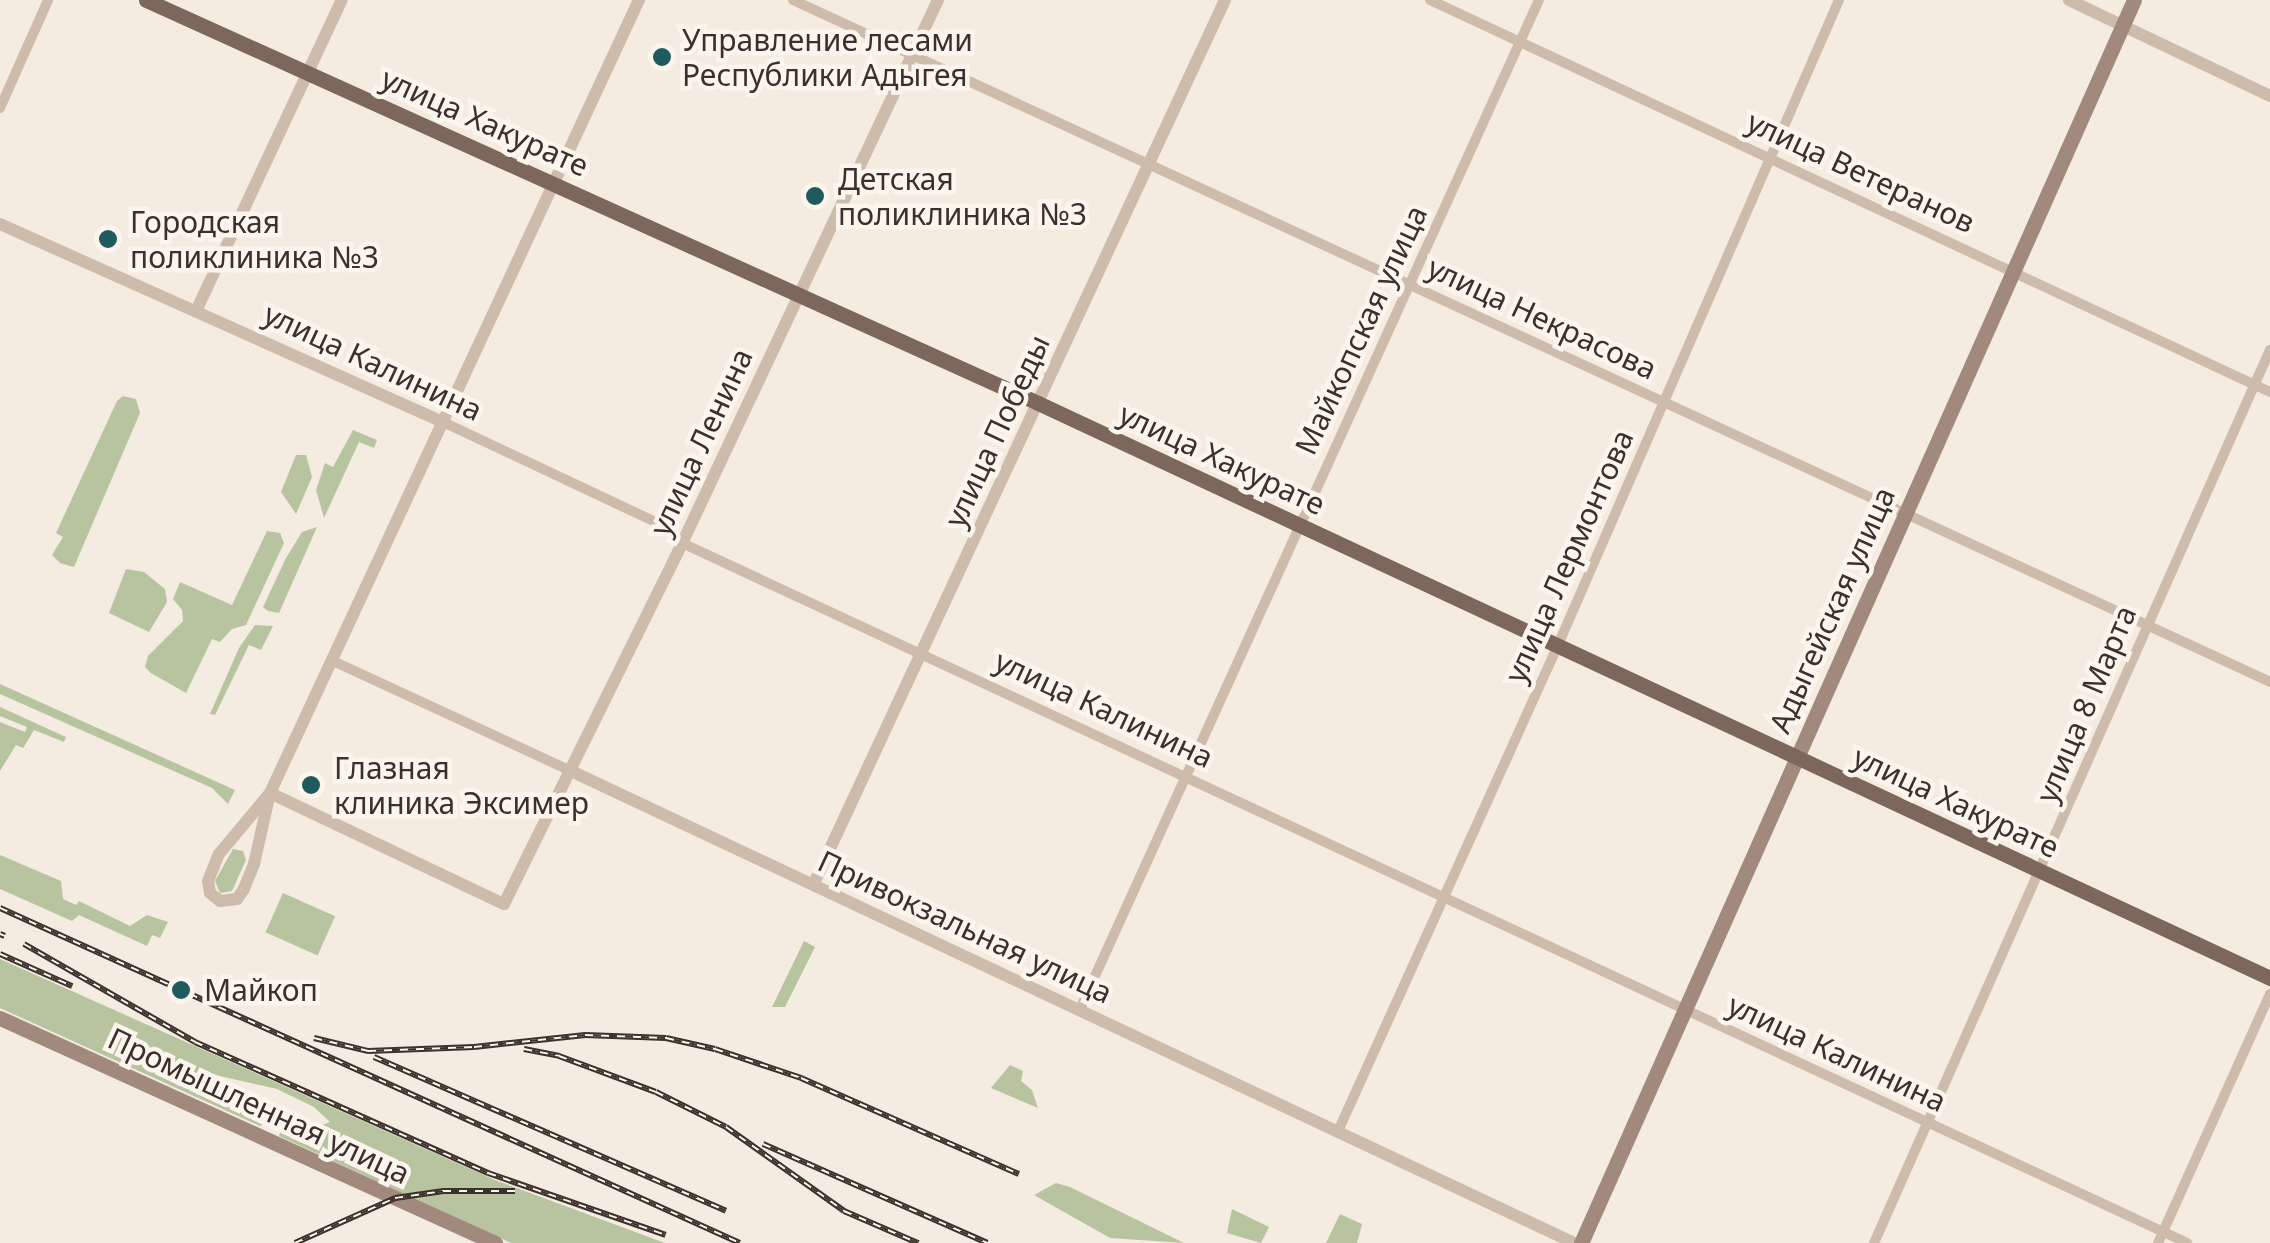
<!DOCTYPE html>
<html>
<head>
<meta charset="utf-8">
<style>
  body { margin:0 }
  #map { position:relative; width:2270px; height:1243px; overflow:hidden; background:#f4ebe1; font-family:"Noto Sans",sans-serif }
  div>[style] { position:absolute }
  .green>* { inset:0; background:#b8c4a0; transform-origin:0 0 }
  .minor>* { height:10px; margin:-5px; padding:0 5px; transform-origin:5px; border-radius:5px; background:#cdbbac }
  .tertiary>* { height:12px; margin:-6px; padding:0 6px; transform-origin:6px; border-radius:6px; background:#cdbbac }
  .secondary>* { height:15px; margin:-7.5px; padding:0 7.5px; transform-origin:7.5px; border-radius:7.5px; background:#a18a7d }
  .primary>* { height:15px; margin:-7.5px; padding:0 7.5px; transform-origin:7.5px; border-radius:7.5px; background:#7d675c }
  .rail>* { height:6px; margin-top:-3px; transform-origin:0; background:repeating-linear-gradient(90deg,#fbf5ee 0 8px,#3b302b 0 16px); box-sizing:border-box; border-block:2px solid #3b302b }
  .dots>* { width:28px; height:28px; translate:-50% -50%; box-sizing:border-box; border:5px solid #fbf5ee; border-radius:50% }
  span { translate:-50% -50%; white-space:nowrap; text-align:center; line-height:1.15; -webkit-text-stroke:9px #fbf5ee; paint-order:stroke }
  .poi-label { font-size:30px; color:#3b302b }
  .left { translate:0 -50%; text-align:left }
  .street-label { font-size:30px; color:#3b302b }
</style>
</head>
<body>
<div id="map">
  <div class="green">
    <div style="clip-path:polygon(123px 396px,136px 399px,140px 413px,74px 567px,60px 563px,52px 555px,63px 537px,56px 533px,117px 401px)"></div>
    <div style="clip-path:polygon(353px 430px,377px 440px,374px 448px,359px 442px,324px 518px,316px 490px,325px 463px,333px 467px)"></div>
    <div style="clip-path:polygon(296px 455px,306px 455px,312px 477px,296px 514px,281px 492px)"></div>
    <div style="clip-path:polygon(317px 527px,279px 613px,268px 611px,263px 607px,286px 558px,302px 532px)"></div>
    <div style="clip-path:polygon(267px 531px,280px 533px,284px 543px,246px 625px,232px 629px,220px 642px,212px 639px,186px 693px,151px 673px,145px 667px,148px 656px,183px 621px,182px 610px,173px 599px,180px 582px,232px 605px)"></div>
    <div style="clip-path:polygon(126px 569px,144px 572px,165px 589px,167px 602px,149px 632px,109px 613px)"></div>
    <div style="clip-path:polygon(255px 625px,273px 626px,261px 650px,249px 645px,215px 715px,210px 714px,239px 648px)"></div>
    <div style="clip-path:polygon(0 684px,235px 790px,228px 804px,212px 788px,0 694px)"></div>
    <div style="clip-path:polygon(0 707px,66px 737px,64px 742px,34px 730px,23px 748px,16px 745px,0 771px,0 722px,25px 732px,27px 727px,0 716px)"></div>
    <div style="clip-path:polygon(233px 849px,243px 851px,246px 860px,232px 891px,220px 893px,215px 881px)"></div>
    <div style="clip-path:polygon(0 855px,61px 881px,63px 899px,76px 905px,79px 901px,130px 926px,147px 915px,168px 922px,160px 938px,152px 935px,147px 946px,79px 915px,72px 921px,0 889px)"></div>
    <div style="left:283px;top:893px;width:57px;height:43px;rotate:24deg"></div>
    <div style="clip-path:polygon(804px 941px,815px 947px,785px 1007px,772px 1007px)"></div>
    <div style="clip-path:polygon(0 959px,495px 1180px,665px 1243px,511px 1243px,279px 1136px,281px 1130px,295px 1136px,330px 1122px,314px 1107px,277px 1089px,211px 1074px,259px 1110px,265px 1123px,260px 1126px,0 1008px)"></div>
    <div style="clip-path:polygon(1010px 1065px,1023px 1071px,1021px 1081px,1032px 1090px,1038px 1108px,991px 1088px)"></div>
    <div style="clip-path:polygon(1056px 1183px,1070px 1187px,1184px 1243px,1110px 1238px,1034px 1195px)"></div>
    <div style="clip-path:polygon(1232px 1209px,1269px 1227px,1261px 1243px,1227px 1233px)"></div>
    <div style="clip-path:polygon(1340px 1214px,1362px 1224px,1357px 1243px,1326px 1243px)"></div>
  </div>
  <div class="minor">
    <div style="left:793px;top:0;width:1627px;rotate:24.78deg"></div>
    <div style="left:1430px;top:0;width:927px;rotate:25.02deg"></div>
    <div style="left:0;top:108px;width:118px;rotate:-66deg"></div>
    <div style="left:443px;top:422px;width:246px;rotate:25.2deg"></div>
    <div style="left:666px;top:527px;width:23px;rotate:45deg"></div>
    <div style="left:682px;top:543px;width:1660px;rotate:24.94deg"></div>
    <div style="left:333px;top:661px;width:262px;rotate:24.8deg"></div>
    <div style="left:1080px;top:1009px;width:1108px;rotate:-65.54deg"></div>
    <div style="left:1339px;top:1129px;width:531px;rotate:-65.65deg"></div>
    <div style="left:1558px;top:645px;width:704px;rotate:-66.46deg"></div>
    <div style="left:1874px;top:1243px;width:977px;rotate:-66.09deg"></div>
    <div style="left:2158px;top:1243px;width:273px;rotate:-65.8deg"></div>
  </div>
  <div class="tertiary">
    <div style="left:2069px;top:0;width:223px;rotate:25.5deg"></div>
    <div style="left:0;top:224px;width:485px;rotate:24.1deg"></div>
    <div style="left:197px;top:309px;width:341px;rotate:-64.9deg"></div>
    <div style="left:571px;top:771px;width:1109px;rotate:25.2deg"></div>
    <div style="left:270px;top:793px;width:259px;rotate:25.4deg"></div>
    <div style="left:504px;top:904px;width:393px;rotate:-63.7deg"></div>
    <div style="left:678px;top:552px;width:610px;rotate:-64.78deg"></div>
    <div style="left:270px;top:793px;width:73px;rotate:102.7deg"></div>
    <div style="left:254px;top:864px;width:27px;rotate:112deg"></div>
    <div style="left:244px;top:889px;width:12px;rotate:125deg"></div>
    <div style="left:237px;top:899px;width:17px;rotate:173deg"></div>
    <div style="left:220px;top:901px;width:13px;rotate:-141deg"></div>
    <div style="left:210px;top:893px;width:12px;rotate:-99deg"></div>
    <div style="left:208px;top:881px;width:29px;rotate:-68deg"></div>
    <div style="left:219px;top:854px;width:80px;rotate:-50.1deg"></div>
    <div style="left:270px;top:793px;width:875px;rotate:-65.05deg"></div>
    <div style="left:814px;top:883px;width:974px;rotate:-65.04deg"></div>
  </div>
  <div class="secondary">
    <div style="left:0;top:1018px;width:544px;rotate:24.44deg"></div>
    <div style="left:1581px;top:1243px;width:1360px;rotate:-66.02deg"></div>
  </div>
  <div class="primary">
    <div style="left:146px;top:0;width:979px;rotate:24.31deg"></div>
    <div style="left:1038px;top:403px;width:1360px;rotate:25.02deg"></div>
  </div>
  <div class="rail">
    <div style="left:0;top:908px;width:812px;rotate:24.36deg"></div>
    <div style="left:0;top:934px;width:5px;rotate:22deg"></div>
    <div style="left:24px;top:944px;width:197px;rotate:29.8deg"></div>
    <div style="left:195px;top:1042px;width:321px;rotate:24.1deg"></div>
    <div style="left:488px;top:1173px;width:188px;rotate:19.2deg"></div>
    <div style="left:0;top:954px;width:79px;rotate:24deg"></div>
    <div style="left:314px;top:1038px;width:56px;rotate:13.5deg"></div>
    <div style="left:368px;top:1051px;width:106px;rotate:-2.2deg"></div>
    <div style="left:474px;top:1047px;width:112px;rotate:-6.2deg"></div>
    <div style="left:585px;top:1035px;width:81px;rotate:2.1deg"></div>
    <div style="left:666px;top:1038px;width:50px;rotate:12.7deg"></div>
    <div style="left:715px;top:1049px;width:91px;rotate:18.6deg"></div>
    <div style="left:801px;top:1078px;width:238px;rotate:23.8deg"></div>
    <div style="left:524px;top:1049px;width:36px;rotate:11deg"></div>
    <div style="left:559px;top:1056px;width:103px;rotate:20.4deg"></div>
    <div style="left:656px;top:1092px;width:78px;rotate:26.6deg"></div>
    <div style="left:726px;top:1127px;width:145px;rotate:35.4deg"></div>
    <div style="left:844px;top:1211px;width:81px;rotate:23.4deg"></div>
    <div style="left:374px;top:1057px;width:384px;rotate:23.6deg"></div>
    <div style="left:763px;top:1144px;width:245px;rotate:23.8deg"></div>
    <div style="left:295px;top:1243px;width:110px;rotate:-24.2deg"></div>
    <div style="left:395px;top:1198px;width:49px;rotate:-8.3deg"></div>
    <div style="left:443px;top:1191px;width:72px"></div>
  </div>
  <div class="dots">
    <div style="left:662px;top:57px;background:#1f5a5e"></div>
    <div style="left:815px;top:196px;background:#1f5a5e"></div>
    <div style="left:108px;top:239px;background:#1f5a5e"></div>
    <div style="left:311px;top:785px;background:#1f5a5e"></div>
    <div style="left:181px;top:990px;background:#1f5a5e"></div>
  </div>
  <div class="poi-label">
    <span class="left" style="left:682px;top:57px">Управление лесами<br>Республики Адыгея</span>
    <span class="left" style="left:838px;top:196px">Детская<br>поликлиника №3</span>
    <span class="left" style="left:130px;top:239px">Городская<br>поликлиника №3</span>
    <span class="left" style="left:334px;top:785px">Глазная<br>клиника Эксимер</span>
    <span class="left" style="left:204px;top:990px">Майкоп</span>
  </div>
  <div class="street-label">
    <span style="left:485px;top:122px;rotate:24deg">улица Хакурате</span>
    <span style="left:1861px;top:172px;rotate:25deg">улица Ветеранов</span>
    <span style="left:1542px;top:318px;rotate:25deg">улица Некрасова</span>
    <span style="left:1361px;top:330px;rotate:-65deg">Майкопская улица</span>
    <span style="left:373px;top:362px;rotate:25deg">улица Калинина</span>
    <span style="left:997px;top:431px;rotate:-65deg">улица Победы</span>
    <span style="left:701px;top:442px;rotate:-65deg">улица Ленина</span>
    <span style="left:1222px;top:459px;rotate:25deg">улица Хакурате</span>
    <span style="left:1569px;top:556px;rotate:-66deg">улица Лермонтова</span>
    <span style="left:1832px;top:610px;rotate:-66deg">Адыгейская улица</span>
    <span style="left:2086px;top:704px;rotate:-67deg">улица 8 Марта</span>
    <span style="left:1104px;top:709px;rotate:25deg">улица Калинина</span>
    <span style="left:1956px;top:802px;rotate:25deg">улица Хакурате</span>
    <span style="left:965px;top:927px;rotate:25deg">Привокзальная улица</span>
    <span style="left:1837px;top:1053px;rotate:25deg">улица Калинина</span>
    <span style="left:259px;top:1106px;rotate:25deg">Промышленная улица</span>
  </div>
</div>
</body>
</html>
